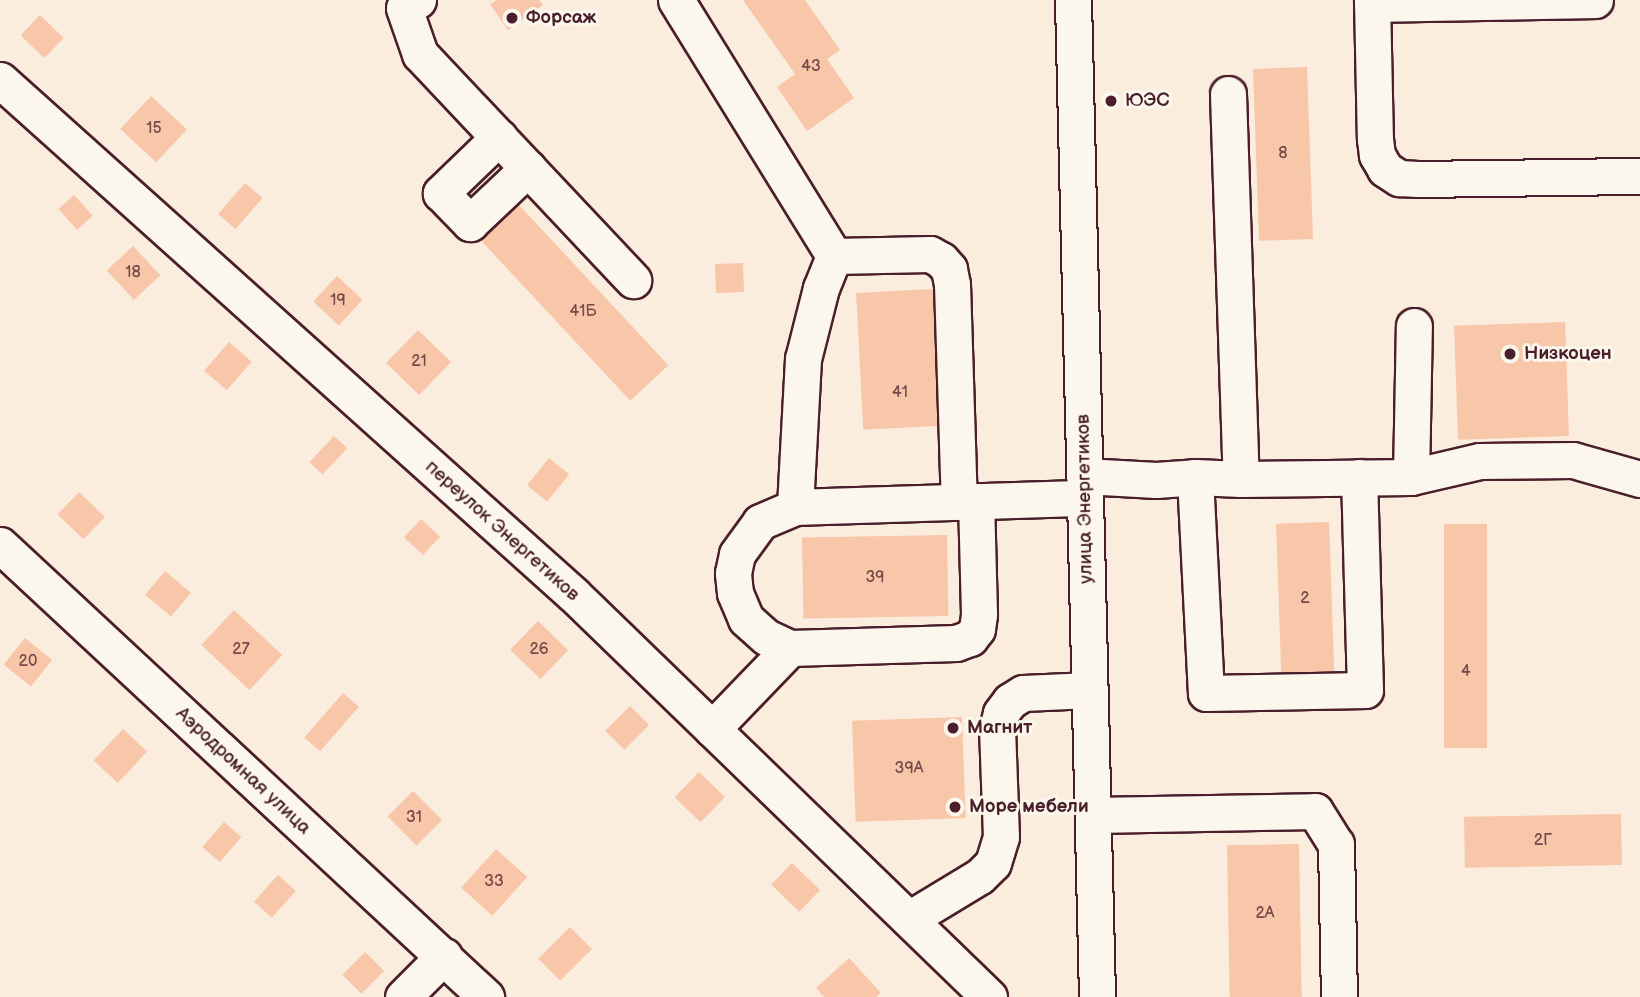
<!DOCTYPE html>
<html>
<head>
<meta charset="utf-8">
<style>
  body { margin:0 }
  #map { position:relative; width:1640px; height:997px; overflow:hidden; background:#faedde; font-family:"Balsamiq Sans",sans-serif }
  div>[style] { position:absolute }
  .building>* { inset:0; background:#f8c6a8; transform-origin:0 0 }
  .roads { filter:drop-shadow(2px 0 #4a1f2b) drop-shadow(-2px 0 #4a1f2b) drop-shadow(0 2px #4a1f2b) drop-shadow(0 -2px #4a1f2b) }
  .minor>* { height:35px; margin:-17.5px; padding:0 17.5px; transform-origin:17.5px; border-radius:17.5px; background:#fbf7ec }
  .dots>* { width:19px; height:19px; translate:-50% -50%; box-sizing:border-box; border:4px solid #fbf7ec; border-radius:50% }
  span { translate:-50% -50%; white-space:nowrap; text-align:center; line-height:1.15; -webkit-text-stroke:6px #fbf7ec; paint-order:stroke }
  .number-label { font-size:16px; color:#76494a }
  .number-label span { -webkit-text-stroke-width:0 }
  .poi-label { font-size:19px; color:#4a1f2b; font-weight:700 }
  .left { translate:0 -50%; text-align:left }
  .street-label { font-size:19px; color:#4a1f2b }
</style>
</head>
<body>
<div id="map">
  <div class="building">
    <div style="clip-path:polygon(497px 0,539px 0,543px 5px,508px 30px,490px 4px)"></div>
    <div style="clip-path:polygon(743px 0,805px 0,840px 50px,827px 59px,854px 98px,807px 131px,777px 87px,795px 74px)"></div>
    <div style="left:40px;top:15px;width:33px;height:28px;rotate:44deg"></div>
    <div style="left:1307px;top:67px;width:172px;height:54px;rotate:88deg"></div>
    <div style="left:151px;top:96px;width:49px;height:45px;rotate:43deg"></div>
    <div style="left:245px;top:183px;width:23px;height:41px;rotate:41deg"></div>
    <div style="left:74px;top:195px;width:28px;height:21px;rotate:48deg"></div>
    <div style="left:519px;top:205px;width:219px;height:52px;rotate:47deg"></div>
    <div style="left:133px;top:246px;width:40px;height:36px;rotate:47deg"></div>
    <div style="left:743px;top:263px;width:29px;height:28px;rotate:88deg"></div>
    <div style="left:337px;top:276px;width:35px;height:35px;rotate:43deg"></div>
    <div style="left:933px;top:289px;width:137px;height:77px;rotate:87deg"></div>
    <div style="left:1565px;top:322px;width:114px;height:111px;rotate:88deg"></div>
    <div style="left:418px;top:330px;width:46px;height:46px;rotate:44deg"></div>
    <div style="left:229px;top:342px;width:30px;height:38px;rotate:41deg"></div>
    <div style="left:334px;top:436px;width:18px;height:36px;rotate:43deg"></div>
    <div style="left:549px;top:458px;width:26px;height:35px;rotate:39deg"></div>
    <div style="left:79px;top:492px;width:36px;height:31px;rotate:44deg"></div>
    <div style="left:421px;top:519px;width:26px;height:25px;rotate:43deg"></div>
    <div style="left:1329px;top:522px;width:163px;height:53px;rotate:88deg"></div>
    <div style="left:1444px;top:524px;width:43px;height:224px"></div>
    <div style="left:947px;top:535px;width:81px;height:145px;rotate:89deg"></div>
    <div style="left:165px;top:571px;width:34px;height:31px;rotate:40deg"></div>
    <div style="left:234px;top:610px;width:66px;height:48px;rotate:43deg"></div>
    <div style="left:538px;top:621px;width:42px;height:40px;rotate:44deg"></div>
    <div style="left:25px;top:638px;width:35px;height:34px;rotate:39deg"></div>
    <div style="left:343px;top:693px;width:21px;height:59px;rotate:41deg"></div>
    <div style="left:630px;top:706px;width:27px;height:35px;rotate:45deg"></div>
    <div style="left:962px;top:717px;width:101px;height:110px;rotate:88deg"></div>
    <div style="left:123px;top:729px;width:33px;height:43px;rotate:43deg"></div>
    <div style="left:699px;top:772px;width:36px;height:35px;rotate:44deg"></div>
    <div style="left:413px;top:791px;width:41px;height:36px;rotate:45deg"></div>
    <div style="left:1621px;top:814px;width:51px;height:157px;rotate:89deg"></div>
    <div style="left:224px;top:822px;width:23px;height:33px;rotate:41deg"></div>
    <div style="left:1299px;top:844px;width:153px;height:72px;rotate:89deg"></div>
    <div style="left:496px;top:849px;width:42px;height:52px;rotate:42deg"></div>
    <div style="left:792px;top:863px;width:39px;height:30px;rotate:44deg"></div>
    <div style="left:278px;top:875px;width:24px;height:36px;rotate:42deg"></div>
    <div style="left:570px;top:927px;width:31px;height:45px;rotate:45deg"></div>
    <div style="left:365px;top:952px;width:27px;height:32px;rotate:45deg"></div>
    <div style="clip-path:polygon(849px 958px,881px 993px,876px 997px,824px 997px,816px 988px)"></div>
  </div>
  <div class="roads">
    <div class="minor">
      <div style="left:418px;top:0;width:16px;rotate:150deg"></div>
      <div style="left:404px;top:8px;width:49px;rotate:70.8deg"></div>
      <div style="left:420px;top:54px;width:311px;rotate:46.7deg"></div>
      <div style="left:676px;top:0;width:301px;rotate:58.3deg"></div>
      <div style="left:834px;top:256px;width:35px;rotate:112deg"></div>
      <div style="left:821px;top:288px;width:73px;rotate:104.2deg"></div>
      <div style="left:803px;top:359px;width:148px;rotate:93.1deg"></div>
      <div style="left:1073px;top:0;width:997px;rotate:88.62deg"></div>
      <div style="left:1372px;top:0;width:139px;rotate:88.8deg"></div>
      <div style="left:1375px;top:139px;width:16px;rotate:83deg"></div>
      <div style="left:1377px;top:155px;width:16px;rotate:60deg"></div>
      <div style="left:1385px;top:169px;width:17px;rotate:33deg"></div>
      <div style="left:1399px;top:178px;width:19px;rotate:3deg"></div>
      <div style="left:1418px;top:179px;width:222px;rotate:-0.8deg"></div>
      <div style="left:1372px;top:4px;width:223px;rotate:-1deg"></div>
      <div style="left:0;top:80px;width:771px;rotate:41.9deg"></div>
      <div style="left:574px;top:595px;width:578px;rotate:44.09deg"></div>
      <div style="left:1228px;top:94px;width:385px;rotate:88.1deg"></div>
      <div style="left:499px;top:137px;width:81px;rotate:136deg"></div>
      <div style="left:441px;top:193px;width:42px;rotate:46deg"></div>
      <div style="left:470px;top:223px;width:80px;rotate:-43.5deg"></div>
      <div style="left:834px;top:256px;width:96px;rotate:-1.2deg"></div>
      <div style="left:930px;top:254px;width:13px;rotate:29deg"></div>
      <div style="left:941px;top:260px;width:12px;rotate:48deg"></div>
      <div style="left:949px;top:269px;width:15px;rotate:79deg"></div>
      <div style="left:952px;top:284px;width:218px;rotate:88.2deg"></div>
      <div style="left:1084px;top:476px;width:72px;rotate:3.2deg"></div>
      <div style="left:1156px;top:480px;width:39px;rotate:-4deg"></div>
      <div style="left:1195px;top:477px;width:46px;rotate:2.5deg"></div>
      <div style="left:1241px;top:479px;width:170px;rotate:-0.7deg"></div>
      <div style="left:1411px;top:477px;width:71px;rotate:-13.1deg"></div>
      <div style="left:1480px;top:461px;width:93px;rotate:-0.6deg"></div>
      <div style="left:1573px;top:460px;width:70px;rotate:15.8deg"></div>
      <div style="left:1195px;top:477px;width:216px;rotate:87.1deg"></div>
      <div style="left:1206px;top:693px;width:159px;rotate:-1.1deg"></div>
      <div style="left:1365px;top:690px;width:213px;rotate:-91.6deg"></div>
      <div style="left:1411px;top:477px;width:151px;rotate:-88.9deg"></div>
      <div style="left:0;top:545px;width:664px;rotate:42.92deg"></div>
      <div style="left:790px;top:648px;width:166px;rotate:-1.7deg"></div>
      <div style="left:956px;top:643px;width:15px;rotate:-20deg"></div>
      <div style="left:970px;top:638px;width:11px;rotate:-52deg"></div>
      <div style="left:977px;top:629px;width:15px;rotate:-82deg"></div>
      <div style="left:979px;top:614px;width:113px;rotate:-91.5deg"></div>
      <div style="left:712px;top:729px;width:112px;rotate:-46.1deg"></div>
      <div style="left:790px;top:648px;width:26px;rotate:-155deg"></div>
      <div style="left:766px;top:637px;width:27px;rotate:-138deg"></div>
      <div style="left:746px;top:619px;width:28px;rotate:-113deg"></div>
      <div style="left:735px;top:593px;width:20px;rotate:-96deg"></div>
      <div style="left:733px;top:573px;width:19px;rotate:-78deg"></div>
      <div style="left:737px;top:554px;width:39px;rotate:-54deg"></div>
      <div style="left:760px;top:522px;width:38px;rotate:-23deg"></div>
      <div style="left:795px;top:507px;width:290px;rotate:-1.8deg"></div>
      <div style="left:1093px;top:815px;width:222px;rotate:-1deg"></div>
      <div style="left:1315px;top:811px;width:39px;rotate:58deg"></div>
      <div style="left:1336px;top:844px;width:153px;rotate:88.9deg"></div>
      <div style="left:909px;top:919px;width:83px;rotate:-31.2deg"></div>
      <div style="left:980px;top:876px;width:18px;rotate:-45deg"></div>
      <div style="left:993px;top:863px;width:27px;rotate:-73deg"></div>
      <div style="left:1001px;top:837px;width:108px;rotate:-92.1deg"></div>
      <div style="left:997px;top:729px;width:16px;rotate:-76deg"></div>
      <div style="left:1001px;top:713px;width:15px;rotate:-53deg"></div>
      <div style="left:1010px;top:701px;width:15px;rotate:-32deg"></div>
      <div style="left:1023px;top:693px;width:67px;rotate:-2.6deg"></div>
      <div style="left:403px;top:997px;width:58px;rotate:-45deg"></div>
    </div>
  </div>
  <div class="dots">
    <div style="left:512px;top:18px;background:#4a1f2b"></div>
    <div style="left:1111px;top:101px;background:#4a1f2b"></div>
    <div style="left:1510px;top:354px;background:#4a1f2b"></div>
    <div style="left:953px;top:728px;background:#4a1f2b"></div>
    <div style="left:955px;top:807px;background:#4a1f2b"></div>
  </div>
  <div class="number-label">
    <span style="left:811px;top:67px">43</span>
    <span style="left:154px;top:129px">15</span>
    <span style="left:1283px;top:154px">8</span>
    <span style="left:133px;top:273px">18</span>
    <span style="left:338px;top:301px">19</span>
    <span style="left:583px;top:312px">41Б</span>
    <span style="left:419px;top:362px">21</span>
    <span style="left:900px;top:393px">41</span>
    <span style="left:875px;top:578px">39</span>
    <span style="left:1305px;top:599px">2</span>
    <span style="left:241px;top:650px">27</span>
    <span style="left:539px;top:650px">26</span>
    <span style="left:28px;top:662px">20</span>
    <span style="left:1466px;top:672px">4</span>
    <span style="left:909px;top:769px">39А</span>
    <span style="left:414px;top:818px">31</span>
    <span style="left:1543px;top:841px">2Г</span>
    <span style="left:494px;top:882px">33</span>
    <span style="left:1265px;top:914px">2А</span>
  </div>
  <div class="poi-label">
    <span class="left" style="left:526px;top:18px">Форсаж</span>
    <span class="left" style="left:1125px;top:101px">ЮЭС</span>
    <span class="left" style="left:1524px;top:354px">Низкоцен</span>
    <span class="left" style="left:967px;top:728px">Магнит</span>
    <span class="left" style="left:969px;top:807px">Море мебели</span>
  </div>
  <div class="street-label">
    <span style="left:1085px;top:499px;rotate:-91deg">улица Энергетиков</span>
    <span style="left:502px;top:531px;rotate:42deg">переулок Энергетиков</span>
    <span style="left:243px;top:771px;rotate:43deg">Аэродромная улица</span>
  </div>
</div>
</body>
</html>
